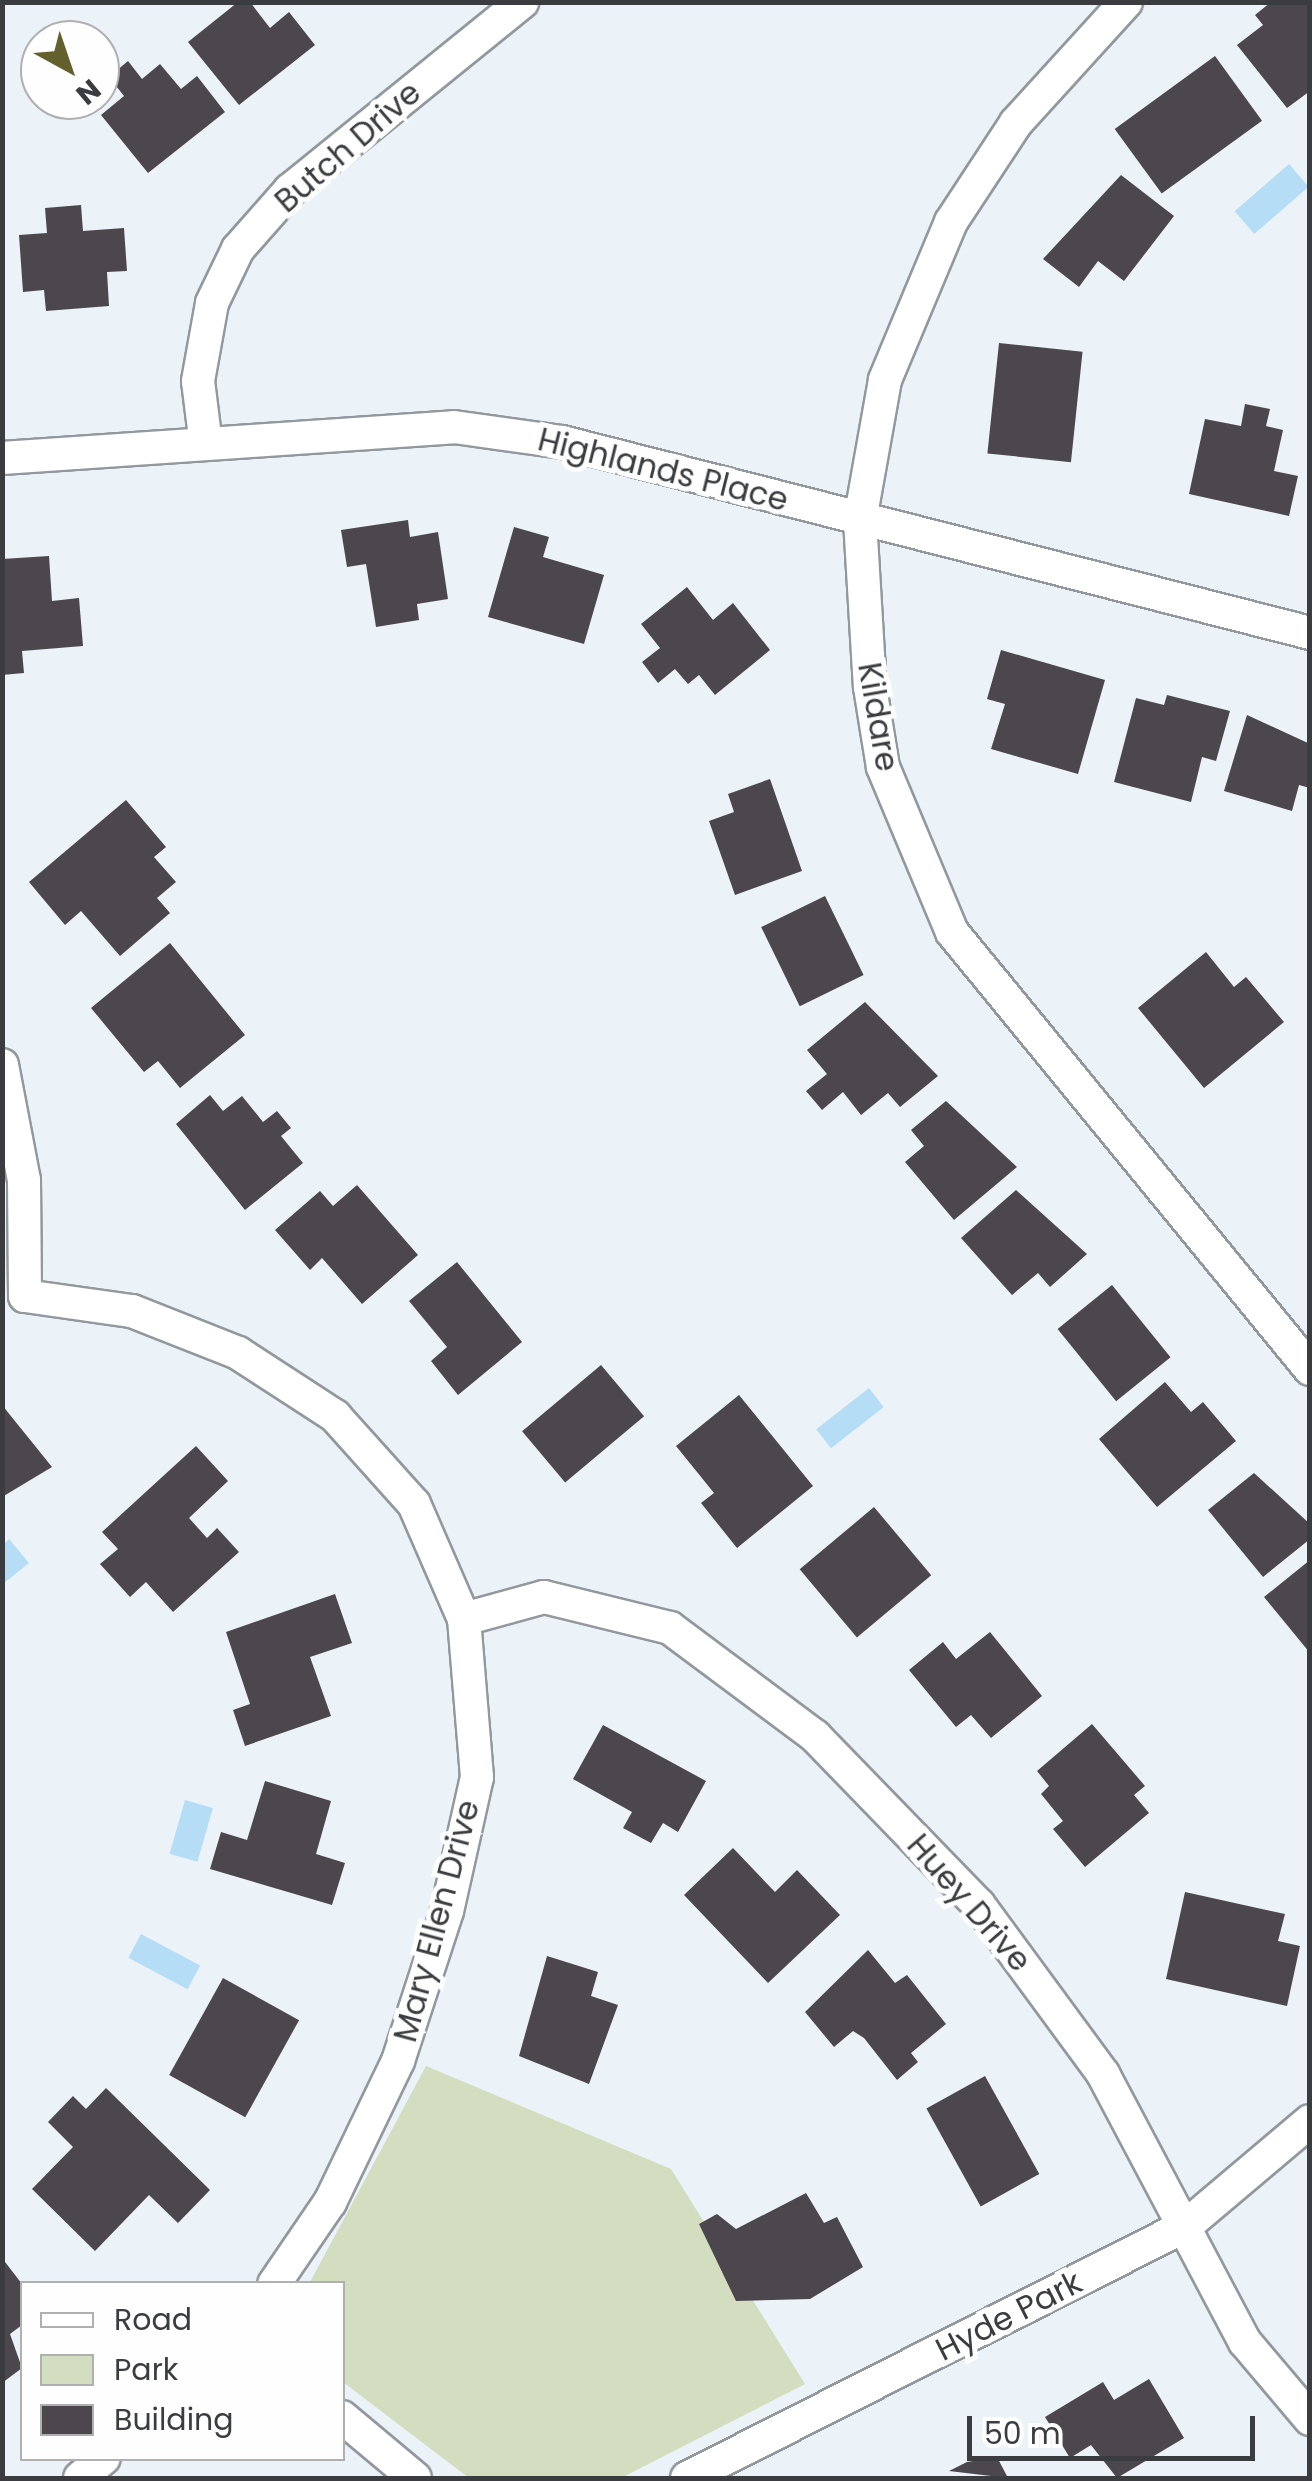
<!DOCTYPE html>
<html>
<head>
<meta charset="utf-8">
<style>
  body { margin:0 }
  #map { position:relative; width:1312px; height:2481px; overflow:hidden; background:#ebf2f8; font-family:Poppins,sans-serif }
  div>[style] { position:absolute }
  .green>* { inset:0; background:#d3ddc0 }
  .water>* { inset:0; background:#b5def6; transform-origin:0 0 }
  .building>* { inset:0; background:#4c474d; transform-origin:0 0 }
  .roads { filter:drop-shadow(2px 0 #92989d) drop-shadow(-2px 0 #92989d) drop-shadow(0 2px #92989d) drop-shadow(0 -2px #92989d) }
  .minor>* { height:32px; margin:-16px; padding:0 16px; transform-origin:16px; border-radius:16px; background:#fff }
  span { translate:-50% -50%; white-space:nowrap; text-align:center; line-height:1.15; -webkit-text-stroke:10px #fefefe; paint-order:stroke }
  .street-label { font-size:32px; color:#3a3c3f }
  .frame { position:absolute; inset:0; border:5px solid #3a3c3f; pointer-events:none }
  .legend { position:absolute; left:20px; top:2281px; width:325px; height:180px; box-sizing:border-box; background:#fefefe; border:2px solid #b0b0b2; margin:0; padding:12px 18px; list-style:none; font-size:30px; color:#3a3c3f }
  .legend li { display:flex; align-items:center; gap:20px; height:50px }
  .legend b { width:50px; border:2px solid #b0b0b2 }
  .north { position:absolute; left:20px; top:20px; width:100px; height:100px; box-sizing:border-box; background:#fefefe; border:2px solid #b0b0b2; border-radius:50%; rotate:140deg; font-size:28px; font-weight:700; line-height:40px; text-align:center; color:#3a3c3f }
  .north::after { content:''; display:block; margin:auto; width:35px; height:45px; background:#64602d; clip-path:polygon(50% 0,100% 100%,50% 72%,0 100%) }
  .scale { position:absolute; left:967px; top:2416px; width:288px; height:45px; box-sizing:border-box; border:5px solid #3a3c3f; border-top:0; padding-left:12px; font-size:30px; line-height:35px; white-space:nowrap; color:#3a3c3f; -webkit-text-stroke:8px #fefefe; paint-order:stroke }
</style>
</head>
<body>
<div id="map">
  <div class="green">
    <div style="clip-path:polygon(426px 2066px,671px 2169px,805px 2384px,621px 2478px,469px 2478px,343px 2382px,342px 2284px,309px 2284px)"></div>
  </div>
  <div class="water">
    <div style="left:1289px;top:164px;width:30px;height:72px;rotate:49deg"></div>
    <div style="left:869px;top:1388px;width:24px;height:67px;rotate:52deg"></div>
    <div style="clip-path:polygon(9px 1539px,29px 1563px,3px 1584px,3px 1545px)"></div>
    <div style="left:185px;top:1800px;width:29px;height:56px;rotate:16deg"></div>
    <div style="left:141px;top:1934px;width:67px;height:27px;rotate:28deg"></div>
  </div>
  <div class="building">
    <div style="clip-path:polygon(238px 2px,250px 2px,270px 28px,289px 12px,315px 45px,239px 105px,188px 42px)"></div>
    <div style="clip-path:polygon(1271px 2px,1310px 2px,1310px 91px,1287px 108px,1237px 45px,1263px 25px,1255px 15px)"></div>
    <div style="left:1215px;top:56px;width:80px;height:124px;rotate:54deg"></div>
    <div style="clip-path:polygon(128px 61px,142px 79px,160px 64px,181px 89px,197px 76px,225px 112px,148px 173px,101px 115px,124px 96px,109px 77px)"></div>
    <div style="clip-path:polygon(1121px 175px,1174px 216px,1124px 281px,1098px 261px,1079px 287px,1043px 259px)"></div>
    <div style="clip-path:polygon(81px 205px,83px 231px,124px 228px,127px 271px,107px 272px,109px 306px,46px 311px,44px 290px,23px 292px,19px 235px,47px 233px,45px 208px)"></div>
    <div style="left:999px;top:343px;width:84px;height:111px;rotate:6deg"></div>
    <div style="clip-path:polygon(1245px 404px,1270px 409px,1266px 426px,1283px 430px,1274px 471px,1298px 476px,1289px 516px,1189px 494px,1205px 419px,1241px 426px)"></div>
    <div style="clip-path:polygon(408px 520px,410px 537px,438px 532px,448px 599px,417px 604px,419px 620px,376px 627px,366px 564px,347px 567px,341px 530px)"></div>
    <div style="clip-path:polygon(514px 527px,549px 537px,543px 557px,604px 575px,584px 644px,488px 617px)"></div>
    <div style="clip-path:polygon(49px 556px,52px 601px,79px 598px,83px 646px,22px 651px,24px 673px,2px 675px,2px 559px)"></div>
    <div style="clip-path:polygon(687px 587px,713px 620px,733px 603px,770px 650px,715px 695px,699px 675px,688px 684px,675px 669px,658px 683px,642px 662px,660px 648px,641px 624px)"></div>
    <div style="clip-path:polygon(1001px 650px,1105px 680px,1078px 774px,991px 749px,1005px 704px,987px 699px)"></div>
    <div style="clip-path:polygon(1167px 695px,1230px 711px,1216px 761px,1202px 757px,1191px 802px,1114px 782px,1136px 698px,1164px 705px)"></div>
    <div style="clip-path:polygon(1247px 715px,1310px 744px,1310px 788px,1299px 785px,1292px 811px,1224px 791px)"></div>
    <div style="clip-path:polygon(770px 779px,802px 871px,735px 895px,709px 821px,734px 812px,728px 794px)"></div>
    <div style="clip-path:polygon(126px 800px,166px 847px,154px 857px,176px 882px,157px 898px,170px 913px,120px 956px,81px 911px,65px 925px,29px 882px)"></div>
    <div style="left:825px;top:896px;width:88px;height:71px;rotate:64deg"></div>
    <div style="clip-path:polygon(170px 943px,245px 1035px,180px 1088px,158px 1061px,144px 1072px,91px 1008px)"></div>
    <div style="clip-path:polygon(1206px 952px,1234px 987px,1246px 977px,1284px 1022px,1204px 1088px,1138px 1008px)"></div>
    <div style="clip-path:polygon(865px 1002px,938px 1076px,900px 1107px,888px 1093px,861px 1115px,843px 1092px,822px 1110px,806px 1091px,827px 1074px,807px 1050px)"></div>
    <div style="clip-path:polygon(210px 1095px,223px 1111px,242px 1096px,263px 1122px,277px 1111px,291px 1128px,281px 1136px,303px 1163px,245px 1210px,176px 1124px)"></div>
    <div style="clip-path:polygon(946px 1101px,1017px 1167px,954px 1220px,905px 1162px,924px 1146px,911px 1130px)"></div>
    <div style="clip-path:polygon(357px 1185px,418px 1255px,362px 1304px,322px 1258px,310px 1270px,275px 1230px,320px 1191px,333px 1206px)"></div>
    <div style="clip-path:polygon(1016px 1190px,1087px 1254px,1050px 1287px,1038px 1273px,1012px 1295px,961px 1238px)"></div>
    <div style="clip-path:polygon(457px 1262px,522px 1342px,458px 1395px,431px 1361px,447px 1347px,409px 1301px)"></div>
    <div style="left:1112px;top:1285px;width:93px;height:70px;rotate:51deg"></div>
    <div style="left:601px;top:1365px;width:67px;height:103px;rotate:50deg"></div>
    <div style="clip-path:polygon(1165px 1382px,1191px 1412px,1203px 1402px,1236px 1441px,1157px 1507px,1099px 1439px)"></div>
    <div style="clip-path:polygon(739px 1395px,813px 1486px,737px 1548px,701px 1503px,714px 1493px,676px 1446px)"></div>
    <div style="clip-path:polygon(2px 1405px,52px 1467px,2px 1497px)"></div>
    <div style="clip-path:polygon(196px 1446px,228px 1481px,189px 1518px,207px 1538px,217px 1528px,239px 1552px,173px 1612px,146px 1582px,130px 1597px,100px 1564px,118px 1549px,102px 1532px)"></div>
    <div style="clip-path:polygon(1254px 1473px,1310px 1524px,1310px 1539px,1263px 1577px,1208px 1510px)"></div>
    <div style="left:874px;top:1507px;width:89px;height:97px;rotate:50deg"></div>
    <div style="clip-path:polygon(1310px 1560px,1310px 1653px,1264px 1597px)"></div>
    <div style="clip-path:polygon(335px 1594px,352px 1643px,310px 1657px,331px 1716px,245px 1746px,233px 1710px,250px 1704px,226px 1632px)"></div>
    <div style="clip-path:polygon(990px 1632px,1042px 1696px,991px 1738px,971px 1715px,956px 1727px,909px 1670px,943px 1642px,956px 1659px)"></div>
    <div style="clip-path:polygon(1092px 1724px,1145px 1786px,1134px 1795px,1149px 1813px,1085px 1867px,1053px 1829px,1063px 1821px,1041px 1794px,1049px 1786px,1037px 1771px)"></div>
    <div style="clip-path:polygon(603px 1725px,706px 1781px,678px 1832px,663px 1823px,651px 1843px,623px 1828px,632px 1812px,573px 1779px)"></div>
    <div style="clip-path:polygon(265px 1781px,331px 1801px,316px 1854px,345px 1863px,332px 1905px,210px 1869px,221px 1832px,247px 1840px)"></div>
    <div style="clip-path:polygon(733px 1848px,775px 1892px,797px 1870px,840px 1915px,768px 1983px,684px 1895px)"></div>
    <div style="clip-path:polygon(1185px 1892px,1285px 1914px,1278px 1941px,1300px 1946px,1287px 2006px,1166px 1979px)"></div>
    <div style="clip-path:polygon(868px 1950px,895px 1983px,907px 1975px,946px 2024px,911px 2053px,918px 2062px,897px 2080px,864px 2038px,853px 2031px,834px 2047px,805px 2012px)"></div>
    <div style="clip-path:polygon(547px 1956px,598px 1972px,591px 1996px,618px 2005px,589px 2084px,519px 2056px)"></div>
    <div style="left:223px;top:1978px;width:87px;height:111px;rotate:29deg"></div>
    <div style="left:985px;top:2076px;width:112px;height:67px;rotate:61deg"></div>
    <div style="clip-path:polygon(106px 2088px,210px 2190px,178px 2223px,149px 2195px,95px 2251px,32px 2189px,73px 2147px,48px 2122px,73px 2096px,86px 2109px)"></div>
    <div style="clip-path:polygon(806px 2193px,824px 2223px,837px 2217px,863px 2267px,810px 2299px,736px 2301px,699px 2224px,717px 2214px,736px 2229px)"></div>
    <div style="clip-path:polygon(2px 2258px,22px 2284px,22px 2325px,10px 2334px,22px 2368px,2px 2383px)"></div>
    <div style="clip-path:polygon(1149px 2379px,1184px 2438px,1117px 2478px,1091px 2445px,1070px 2458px,1045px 2417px,1103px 2382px,1114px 2400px)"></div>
    <div style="clip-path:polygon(997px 2457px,1008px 2478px,949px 2471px,967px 2462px)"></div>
  </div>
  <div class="roads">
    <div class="minor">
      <div style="left:1126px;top:2px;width:164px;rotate:132.3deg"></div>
      <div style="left:1016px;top:123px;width:118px;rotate:123.3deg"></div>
      <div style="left:951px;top:222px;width:171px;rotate:112.7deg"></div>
      <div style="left:885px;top:380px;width:142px;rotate:100.1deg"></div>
      <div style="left:860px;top:520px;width:167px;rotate:86.6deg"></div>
      <div style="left:870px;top:687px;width:81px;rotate:80.8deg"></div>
      <div style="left:883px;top:767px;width:179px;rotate:67.3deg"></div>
      <div style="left:952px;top:932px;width:565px;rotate:50.67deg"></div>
      <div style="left:205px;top:437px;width:56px;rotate:-97.1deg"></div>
      <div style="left:198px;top:381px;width:79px;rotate:-79.8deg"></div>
      <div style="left:212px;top:303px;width:60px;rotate:-64.3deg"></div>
      <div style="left:238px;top:249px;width:79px;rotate:-48.6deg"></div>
      <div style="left:290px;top:190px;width:299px;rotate:-39deg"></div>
      <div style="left:2px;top:458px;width:453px;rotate:-3.9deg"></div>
      <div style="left:454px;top:427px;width:109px;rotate:7.9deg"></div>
      <div style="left:562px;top:442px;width:772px;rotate:14.32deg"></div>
      <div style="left:2px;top:1065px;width:117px;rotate:79.2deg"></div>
      <div style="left:24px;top:1180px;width:116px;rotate:89.5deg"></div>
      <div style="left:25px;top:1296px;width:108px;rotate:8deg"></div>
      <div style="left:132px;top:1311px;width:114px;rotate:21.6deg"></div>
      <div style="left:238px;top:1353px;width:116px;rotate:33deg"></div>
      <div style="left:335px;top:1416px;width:118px;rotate:48.1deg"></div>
      <div style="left:414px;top:1504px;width:125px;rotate:66.5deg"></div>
      <div style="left:464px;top:1619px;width:159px;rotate:85.3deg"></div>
      <div style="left:477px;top:1777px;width:137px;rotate:102.6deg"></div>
      <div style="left:447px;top:1911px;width:158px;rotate:108.1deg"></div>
      <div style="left:398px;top:2061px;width:157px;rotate:115.7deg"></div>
      <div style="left:330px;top:2202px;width:99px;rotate:124.3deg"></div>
      <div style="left:464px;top:1619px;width:83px;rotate:-15.4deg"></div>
      <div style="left:544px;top:1597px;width:130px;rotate:13.8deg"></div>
      <div style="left:670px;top:1628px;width:181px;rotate:36.7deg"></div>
      <div style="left:815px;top:1736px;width:235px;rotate:45.9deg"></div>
      <div style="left:979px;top:1905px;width:210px;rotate:53.7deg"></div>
      <div style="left:1103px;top:2074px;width:303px;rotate:62.1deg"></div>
      <div style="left:1245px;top:2342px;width:101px;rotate:49.8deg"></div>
      <div style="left:342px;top:2417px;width:95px;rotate:39.9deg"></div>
      <div style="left:80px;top:2478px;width:31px;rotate:-40deg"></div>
      <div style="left:687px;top:2478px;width:560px;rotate:-26.84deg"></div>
      <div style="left:1187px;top:2225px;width:161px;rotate:-40.2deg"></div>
    </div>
  </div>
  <div class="street-label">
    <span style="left:348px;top:147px;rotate:-41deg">Butch Drive</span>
    <span style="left:663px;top:470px;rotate:14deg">Highlands Place</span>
    <span style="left:878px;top:717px;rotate:80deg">Kildare</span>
    <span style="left:969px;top:1903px;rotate:49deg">Huey Drive</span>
    <span style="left:437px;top:1921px;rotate:-75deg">Mary Ellen Drive</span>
    <span style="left:1009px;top:2316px;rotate:-27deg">Hyde Park</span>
  </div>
  <div class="frame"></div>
  <ul class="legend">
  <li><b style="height:12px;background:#fff"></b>Road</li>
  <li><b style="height:28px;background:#d3ddc0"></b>Park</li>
  <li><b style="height:28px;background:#4c474d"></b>Building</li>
  </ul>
  <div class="north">N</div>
  <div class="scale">50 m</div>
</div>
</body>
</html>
